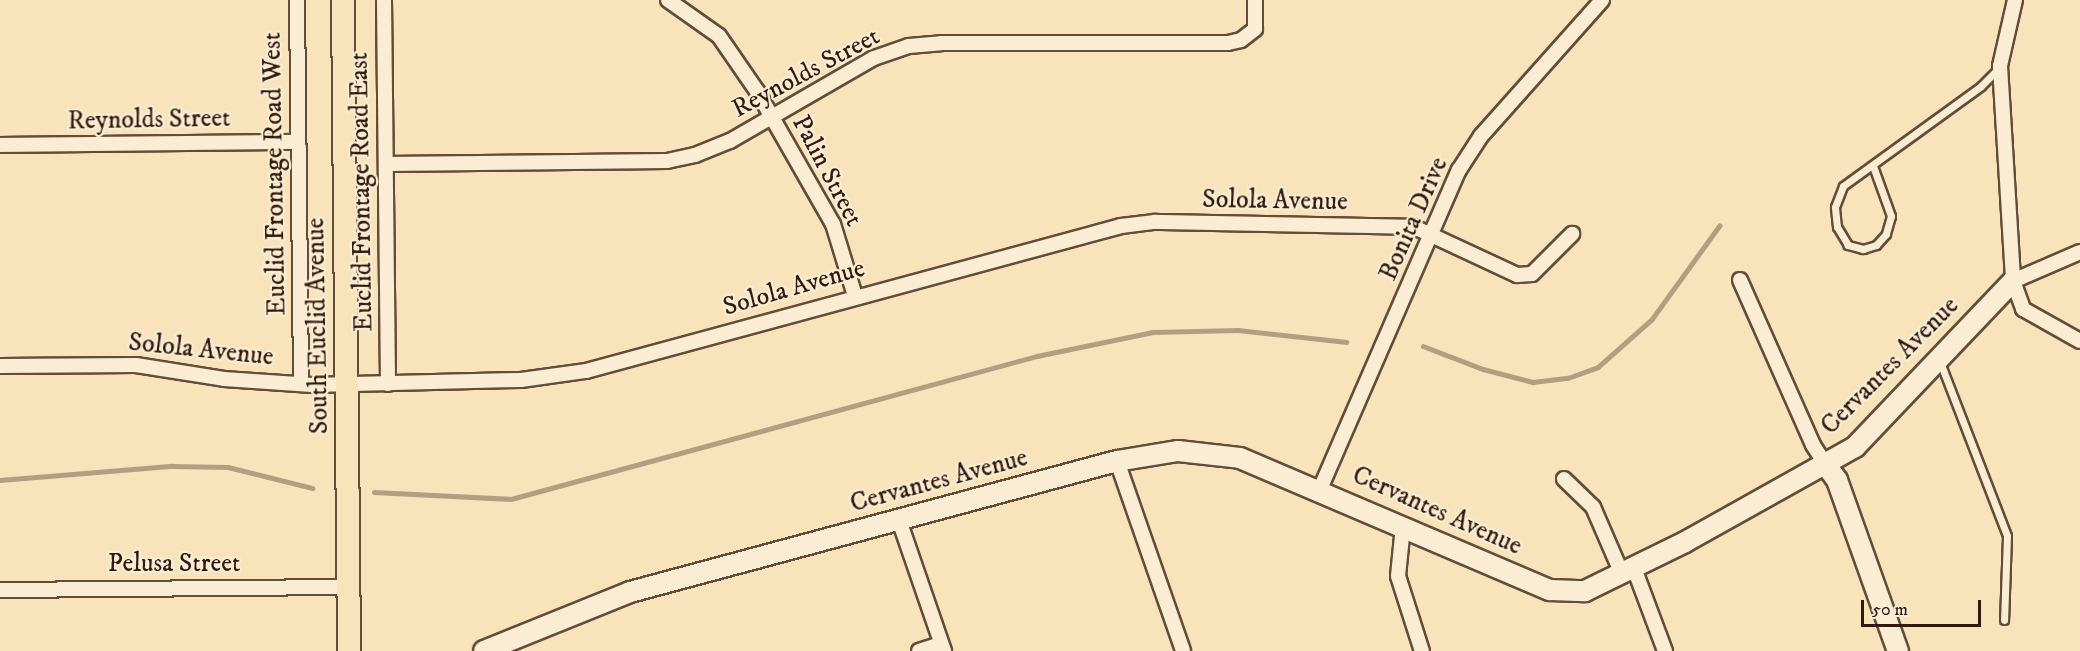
<!DOCTYPE html>
<html>
<head>
<meta charset="utf-8">
<style>
  body { margin:0 }
  #map { position:relative; width:2080px; height:651px; overflow:hidden; background:#f8e3bb; font-family:"IM FELL DW Pica",serif }
  div>[style] { position:absolute }
  .stream>* { height:4.5px; margin:-2.25px; padding:0 2.25px; transform-origin:2.25px; border-radius:2.25px; background:#b49e81 }
  .roads { filter:drop-shadow(2px 0 #634c3a) drop-shadow(-2px 0 #634c3a) drop-shadow(0 2px #634c3a) drop-shadow(0 -2px #634c3a) }
  .lane>* { height:7px; margin:-3.5px; padding:0 3.5px; transform-origin:3.5px; border-radius:3.5px; background:#faedd3 }
  .street>* { height:14px; margin:-7px; padding:0 7px; transform-origin:7px; border-radius:7px; background:#faedd3 }
  .secondary>* { height:20px; margin:-10px; padding:0 10px; transform-origin:10px; border-radius:10px; background:#faedd3 }
  .primary>* { height:22px; margin:-11px; padding:0 11px; transform-origin:11px; border-radius:11px; background:#f8e3bb }
  span { translate:-50% -50%; white-space:nowrap; text-align:center; line-height:1.15; -webkit-text-stroke:4.5px #faedd3; paint-order:stroke }
  .street-label { font-size:26px; color:#31190f }
  .scale { position:absolute; left:1861px; top:600px; width:120px; height:27px; box-sizing:border-box; border:3px solid #31190f; border-top:0; padding-left:8px; font-size:18px; line-height:21px; white-space:nowrap; color:#31190f; -webkit-text-stroke:4px #faedd3; paint-order:stroke }
</style>
</head>
<body>
<div id="map">
  <div class="stream">
    <div style="left:1423px;top:346px;width:64px;rotate:21deg"></div>
    <div style="left:1483px;top:369px;width:52px;rotate:14.6deg"></div>
    <div style="left:1533px;top:382px;width:35px;rotate:-7deg"></div>
    <div style="left:1568px;top:378px;width:32px;rotate:-20deg"></div>
    <div style="left:1598px;top:367px;width:72px;rotate:-41.6deg"></div>
    <div style="left:1652px;top:319px;width:115px;rotate:-54.2deg"></div>
    <div style="left:0;top:480px;width:173px;rotate:-4.7deg"></div>
    <div style="left:172px;top:466px;width:56px;rotate:1deg"></div>
    <div style="left:228px;top:467px;width:87px;rotate:14deg"></div>
    <div style="left:374px;top:492px;width:137px;rotate:2.9deg"></div>
    <div style="left:511px;top:499px;width:545px;rotate:-15.21deg"></div>
    <div style="left:1037px;top:356px;width:118px;rotate:-11.7deg"></div>
    <div style="left:1153px;top:332px;width:85px;rotate:-1.3deg"></div>
    <div style="left:1238px;top:330px;width:109px;rotate:6.3deg"></div>
  </div>
  <div class="roads">
    <div class="lane">
      <div style="left:1873px;top:166px;width:53px;rotate:70.2deg"></div>
      <div style="left:1891px;top:216px;width:19px;rotate:106deg"></div>
      <div style="left:1886px;top:234px;width:15px;rotate:132deg"></div>
      <div style="left:1876px;top:245px;width:14px;rotate:163deg"></div>
      <div style="left:1863px;top:249px;width:16px;rotate:-165deg"></div>
      <div style="left:1848px;top:245px;width:21px;rotate:-121deg"></div>
      <div style="left:1837px;top:227px;width:20px;rotate:-96deg"></div>
      <div style="left:1835px;top:207px;width:22px;rotate:-69deg"></div>
      <div style="left:1843px;top:186px;width:170px;rotate:-35.9deg"></div>
      <div style="left:1981px;top:86px;width:25px;rotate:-45deg"></div>
      <div style="left:1940px;top:362px;width:186px;rotate:68.9deg"></div>
      <div style="left:2007px;top:536px;width:84px;rotate:92deg"></div>
    </div>
    <div class="street">
      <div style="left:297px;top:0;width:383px;rotate:89.4deg"></div>
      <div style="left:384px;top:0;width:384px;rotate:89.4deg"></div>
      <div style="left:668px;top:0;width:62px;rotate:35.2deg"></div>
      <div style="left:719px;top:36px;width:67px;rotate:55.4deg"></div>
      <div style="left:757px;top:91px;width:153px;rotate:60.3deg"></div>
      <div style="left:833px;top:224px;width:75px;rotate:73deg"></div>
      <div style="left:2015px;top:0;width:68px;rotate:102.8deg"></div>
      <div style="left:2000px;top:66px;width:215px;rotate:86.5deg"></div>
      <div style="left:2013px;top:281px;width:30px;rotate:70deg"></div>
      <div style="left:2023px;top:309px;width:65px;rotate:29.3deg"></div>
      <div style="left:0;top:145px;width:298px;rotate:-0.6deg"></div>
      <div style="left:386px;top:164px;width:281px;rotate:-0.6deg"></div>
      <div style="left:667px;top:161px;width:29px;rotate:-12deg"></div>
      <div style="left:695px;top:155px;width:38px;rotate:-22deg"></div>
      <div style="left:730px;top:141px;width:166px;rotate:-30deg"></div>
      <div style="left:874px;top:58px;width:37px;rotate:-19deg"></div>
      <div style="left:909px;top:46px;width:32px;rotate:-5deg"></div>
      <div style="left:941px;top:43px;width:287px"></div>
      <div style="left:1228px;top:43px;width:13px;rotate:-13deg"></div>
      <div style="left:1241px;top:40px;width:18px;rotate:-38deg"></div>
      <div style="left:1255px;top:29px;width:29px;rotate:-90deg"></div>
      <div style="left:1740px;top:280px;width:180px;rotate:66.1deg"></div>
      <div style="left:1813px;top:445px;width:24px;rotate:57deg"></div>
      <div style="left:2013px;top:281px;width:73px;rotate:-23.4deg"></div>
      <div style="left:0;top:366px;width:136px;rotate:-0.4deg"></div>
      <div style="left:136px;top:365px;width:89px;rotate:9deg"></div>
      <div style="left:224px;top:379px;width:88px;rotate:3.9deg"></div>
      <div style="left:312px;top:385px;width:209px;rotate:-1.4deg"></div>
      <div style="left:521px;top:380px;width:66px;rotate:-7.9deg"></div>
      <div style="left:586px;top:371px;width:554px;rotate:-15.16deg"></div>
      <div style="left:1121px;top:226px;width:34px;rotate:-7deg"></div>
      <div style="left:1155px;top:222px;width:259px;rotate:1.1deg"></div>
      <div style="left:1414px;top:227px;width:114px;rotate:25deg"></div>
      <div style="left:1517px;top:275px;width:15px;rotate:-4deg"></div>
      <div style="left:1532px;top:274px;width:57px;rotate:-45deg"></div>
      <div style="left:1117px;top:461px;width:201px;rotate:70.8deg"></div>
      <div style="left:1564px;top:479px;width:40px;rotate:44deg"></div>
      <div style="left:1593px;top:507px;width:73px;rotate:66.6deg"></div>
      <div style="left:1320px;top:489px;width:348px;rotate:-66.5deg"></div>
      <div style="left:1459px;top:170px;width:40px;rotate:-57.1deg"></div>
      <div style="left:1481px;top:136px;width:182px;rotate:-48.3deg"></div>
      <div style="left:899px;top:520px;width:139px;rotate:71deg"></div>
      <div style="left:1403px;top:526px;width:50px;rotate:95.7deg"></div>
      <div style="left:1398px;top:576px;width:79px;rotate:72.3deg"></div>
      <div style="left:1634px;top:568px;width:89px;rotate:69.5deg"></div>
      <div style="left:0;top:590px;width:349px;rotate:-0.5deg"></div>
      <div style="left:919px;top:651px;width:23px;rotate:-18deg"></div>
    </div>
    <div class="secondary">
      <div style="left:1826px;top:465px;width:19px;rotate:54deg"></div>
      <div style="left:1837px;top:480px;width:182px;rotate:70.4deg"></div>
      <div style="left:484px;top:651px;width:157px;rotate:-22deg"></div>
      <div style="left:630px;top:592px;width:504px;rotate:-15.06deg"></div>
      <div style="left:1117px;top:461px;width:62px;rotate:-9.3deg"></div>
      <div style="left:1178px;top:451px;width:62px;rotate:6.4deg"></div>
      <div style="left:1240px;top:458px;width:337px;rotate:23.1deg"></div>
      <div style="left:1550px;top:590px;width:35px;rotate:2deg"></div>
      <div style="left:1585px;top:591px;width:111px;rotate:-26.1deg"></div>
      <div style="left:1685px;top:542px;width:195px;rotate:-29.2deg"></div>
      <div style="left:1855px;top:447px;width:229px;rotate:-46.4deg"></div>
    </div>
    <div class="primary">
      <div style="left:343px;top:0;width:651px;rotate:89.47deg"></div>
    </div>
  </div>
  <div class="street-label">
    <span style="left:806px;top:73px;rotate:-28deg">Reynolds Street</span>
    <span style="left:149px;top:120px;rotate:-1deg">Reynolds Street</span>
    <span style="left:827px;top:171px;rotate:62deg">Palin Street</span>
    <span style="left:275px;top:174px;rotate:-91deg">Euclid Frontage Road West</span>
    <span style="left:362px;top:192px;rotate:-91deg">Euclid Frontage Road East</span>
    <span style="left:1275px;top:201px;rotate:1deg">Solola Avenue</span>
    <span style="left:1414px;top:219px;rotate:-66deg">Bonita Drive</span>
    <span style="left:794px;top:288px;rotate:-16deg">Solola Avenue</span>
    <span style="left:318px;top:326px;rotate:-91deg">South Euclid Avenue</span>
    <span style="left:201px;top:350px;rotate:6deg">Solola Avenue</span>
    <span style="left:1890px;top:366px;rotate:-45deg">Cervantes Avenue</span>
    <span style="left:939px;top:481px;rotate:-15deg">Cervantes Avenue</span>
    <span style="left:1437px;top:511px;rotate:24deg">Cervantes Avenue</span>
    <span style="left:174px;top:564px">Pelusa Street</span>
  </div>
  <div class="scale">50 m</div>
</div>
</body>
</html>
